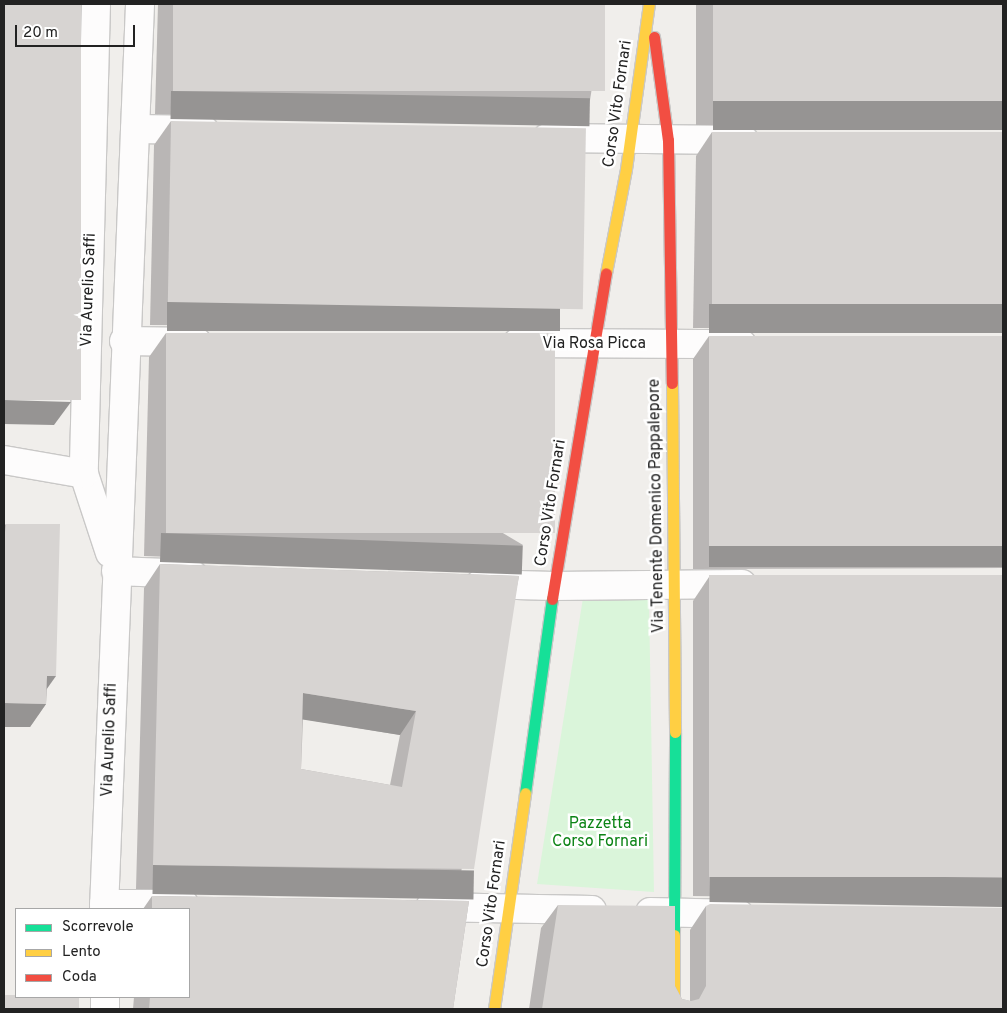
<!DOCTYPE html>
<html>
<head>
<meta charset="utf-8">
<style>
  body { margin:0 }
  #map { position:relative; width:1007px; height:1013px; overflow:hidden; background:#f0eeeb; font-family:Overpass,sans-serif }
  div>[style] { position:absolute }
  .park>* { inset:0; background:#daf5da }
  .roads { filter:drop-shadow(1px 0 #c9c8c7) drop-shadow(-1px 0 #c9c8c7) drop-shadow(0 1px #c9c8c7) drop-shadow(0 -1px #c9c8c7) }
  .street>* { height:28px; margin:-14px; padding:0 14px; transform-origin:14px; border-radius:14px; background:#fdfcfc }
  .fast>* { height:11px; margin:-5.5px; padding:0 5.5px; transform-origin:5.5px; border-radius:5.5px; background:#16e098 }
  .slow>* { height:11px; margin:-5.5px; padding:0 5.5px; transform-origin:5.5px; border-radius:5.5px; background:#ffcf43 }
  .jam>* { height:11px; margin:-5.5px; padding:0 5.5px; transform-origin:5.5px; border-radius:5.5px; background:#f24e42 }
  .wall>* { inset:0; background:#b9b6b5; transform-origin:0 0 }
  .shaded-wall>* { inset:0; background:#969493; transform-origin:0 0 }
  .building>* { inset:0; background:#d7d4d2; transform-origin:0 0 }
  span { translate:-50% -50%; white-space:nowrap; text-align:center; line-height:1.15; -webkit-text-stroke:5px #fff; paint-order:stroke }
  .street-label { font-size:16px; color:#222 }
  .park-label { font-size:16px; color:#0c8416 }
  .frame { position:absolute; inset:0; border:5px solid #222; pointer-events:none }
  .legend { position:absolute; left:15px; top:908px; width:175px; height:90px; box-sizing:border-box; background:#fff; border:1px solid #a7a7a7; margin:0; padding:6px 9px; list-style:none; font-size:15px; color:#222 }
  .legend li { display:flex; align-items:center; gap:10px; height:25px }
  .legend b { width:25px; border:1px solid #a7a7a7 }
  .scale { position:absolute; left:15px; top:25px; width:120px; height:22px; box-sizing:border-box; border:2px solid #222; border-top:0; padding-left:6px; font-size:15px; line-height:18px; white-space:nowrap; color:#222; -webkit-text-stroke:4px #fff; paint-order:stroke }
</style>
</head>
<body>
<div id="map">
  <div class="park">
    <div style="clip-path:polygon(583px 598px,649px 600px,654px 892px,537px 884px)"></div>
  </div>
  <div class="roads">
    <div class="street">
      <div style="left:96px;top:4px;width:470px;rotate:91.5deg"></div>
      <div style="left:84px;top:474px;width:83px;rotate:71.8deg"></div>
      <div style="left:135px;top:129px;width:69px;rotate:0.8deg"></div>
      <div style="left:547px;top:138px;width:197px;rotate:0.6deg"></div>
      <div style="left:124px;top:341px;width:73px;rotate:0.8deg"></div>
      <div style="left:517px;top:343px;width:225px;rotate:0.3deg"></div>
      <div style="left:4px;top:460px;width:81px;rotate:9.9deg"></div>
      <div style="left:116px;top:571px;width:76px;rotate:2.3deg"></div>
      <div style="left:480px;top:584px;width:74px;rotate:1.5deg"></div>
      <div style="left:554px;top:586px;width:188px;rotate:-0.6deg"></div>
      <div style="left:104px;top:904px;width:80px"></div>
      <div style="left:430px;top:907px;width:162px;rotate:1.1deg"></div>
      <div style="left:104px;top:909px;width:906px;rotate:-87.72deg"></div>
      <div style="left:650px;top:912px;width:89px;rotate:1.3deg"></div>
      <div style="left:105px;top:997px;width:12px;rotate:90deg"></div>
    </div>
    <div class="fast">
      <div style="left:525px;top:793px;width:196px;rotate:-82.1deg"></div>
      <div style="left:674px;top:935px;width:203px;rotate:-89.7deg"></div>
    </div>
    <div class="slow">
      <div style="left:606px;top:273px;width:106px;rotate:-79.1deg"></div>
      <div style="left:626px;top:169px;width:167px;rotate:-82.1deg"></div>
      <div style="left:672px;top:383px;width:349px;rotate:89.5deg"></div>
      <div style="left:494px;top:1009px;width:218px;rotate:-81.8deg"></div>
      <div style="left:674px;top:1009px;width:74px;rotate:-90deg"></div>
    </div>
    <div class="jam">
      <div style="left:654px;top:37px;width:104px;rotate:82.3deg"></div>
      <div style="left:668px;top:140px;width:243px;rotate:89.1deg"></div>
      <div style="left:552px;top:599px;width:330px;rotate:-80.6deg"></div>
    </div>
  </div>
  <div class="wall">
    <div style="clip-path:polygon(158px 4px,605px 4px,590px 100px,574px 123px,155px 114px)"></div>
    <div style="left:696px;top:4px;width:307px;height:121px"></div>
    <div style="clip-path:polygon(171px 121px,560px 304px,544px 327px,150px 325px,154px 145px)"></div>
    <div style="clip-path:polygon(712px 132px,1003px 133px,1003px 329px,693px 328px,696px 156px)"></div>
    <div style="clip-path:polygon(166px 333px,523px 545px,507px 569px,144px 556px,149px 357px)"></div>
    <div style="clip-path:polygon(709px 336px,1003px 337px,1003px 568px,693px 569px,693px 359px)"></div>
    <div style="clip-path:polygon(6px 524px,47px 689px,46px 704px,30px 727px,4px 727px,4px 526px)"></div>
    <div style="clip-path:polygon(evenodd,160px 564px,519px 576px,457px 893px,136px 889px,144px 588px,160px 564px,303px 719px,400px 735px,390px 785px,301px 769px,303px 719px)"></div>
    <div style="clip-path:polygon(1003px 575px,1003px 900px,693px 896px,693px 601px,709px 577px)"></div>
    <div style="clip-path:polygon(152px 896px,469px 901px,453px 1009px,133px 1009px,134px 997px,189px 997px,189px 909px,143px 909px)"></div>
    <div style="clip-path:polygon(558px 905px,675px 986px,682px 999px,690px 1001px,690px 930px,706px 906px,1003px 1009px,529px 1009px,541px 928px)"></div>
  </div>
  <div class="shaded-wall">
    <div style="left:171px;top:91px;width:419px;height:28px;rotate:1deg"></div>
    <div style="left:713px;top:101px;width:290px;height:29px"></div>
    <div style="left:167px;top:302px;width:393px;height:29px"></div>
    <div style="left:709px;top:304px;width:294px;height:29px"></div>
    <div style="clip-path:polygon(4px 400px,71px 402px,54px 425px,4px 424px)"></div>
    <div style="left:161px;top:533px;width:362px;height:29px;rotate:2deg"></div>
    <div style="left:1003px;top:544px;width:23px;height:294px;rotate:90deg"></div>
    <div style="clip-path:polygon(47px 676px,56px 676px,39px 700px)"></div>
    <div style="clip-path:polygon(303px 693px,416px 711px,400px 735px,287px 717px)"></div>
    <div style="clip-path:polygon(4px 703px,46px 704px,30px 727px,4px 727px)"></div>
    <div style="left:153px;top:865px;width:321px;height:29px;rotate:1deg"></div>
    <div style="left:710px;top:873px;width:293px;height:29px;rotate:1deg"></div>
  </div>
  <div class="building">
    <div style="left:4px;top:4px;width:77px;height:396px"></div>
    <div style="left:173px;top:4px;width:432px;height:87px"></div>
    <div style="left:713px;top:4px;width:290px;height:97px"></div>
    <div style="left:171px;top:121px;width:415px;height:181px;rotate:1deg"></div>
    <div style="left:712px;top:132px;width:291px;height:172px"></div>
    <div style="left:166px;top:333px;width:389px;height:200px"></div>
    <div style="left:709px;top:336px;width:294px;height:210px"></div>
    <div style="clip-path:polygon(6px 524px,60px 524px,56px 676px,47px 676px,46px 704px,4px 703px,4px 532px,5px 532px)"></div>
    <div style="clip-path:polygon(evenodd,160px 564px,519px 576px,474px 869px,153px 865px,160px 564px,303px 693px,416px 711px,402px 787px,301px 769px,303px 693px)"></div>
    <div style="left:1003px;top:575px;width:302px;height:294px;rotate:90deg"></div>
    <div style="clip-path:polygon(152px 896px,469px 901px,453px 1009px,149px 1009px,150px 997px,189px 997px,189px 909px,152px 909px)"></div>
    <div style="clip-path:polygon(710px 904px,1003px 908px,1003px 1009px,542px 1009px,558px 905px,675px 906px,675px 986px,682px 999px,691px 1001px,699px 999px,706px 986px,706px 906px)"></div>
    <div style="clip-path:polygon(4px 995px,16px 995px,16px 997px,79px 997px,79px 1009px,4px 1009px)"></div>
  </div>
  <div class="street-label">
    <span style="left:618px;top:104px;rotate:-82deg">Corso Vito Fornari</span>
    <span style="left:89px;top:290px;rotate:-88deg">Via Aurelio Saffi</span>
    <span style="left:594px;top:344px">Via Rosa Picca</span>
    <span style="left:551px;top:503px;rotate:-81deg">Corso Vito Fornari</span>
    <span style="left:657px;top:506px;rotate:-91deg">Via Tenente Domenico Pappalepore</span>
    <span style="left:110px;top:740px;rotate:-88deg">Via Aurelio Saffi</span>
    <span style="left:492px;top:904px;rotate:-82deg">Corso Vito Fornari</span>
  </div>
  <div class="park-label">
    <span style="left:600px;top:833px">Pazzetta<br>Corso Fornari</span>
  </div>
  <div class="frame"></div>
  <ul class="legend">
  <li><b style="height:6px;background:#16e098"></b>Scorrevole</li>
  <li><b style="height:6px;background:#ffcf43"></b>Lento</li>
  <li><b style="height:6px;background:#f24e42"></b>Coda</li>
  </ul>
  <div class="scale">20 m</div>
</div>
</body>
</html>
